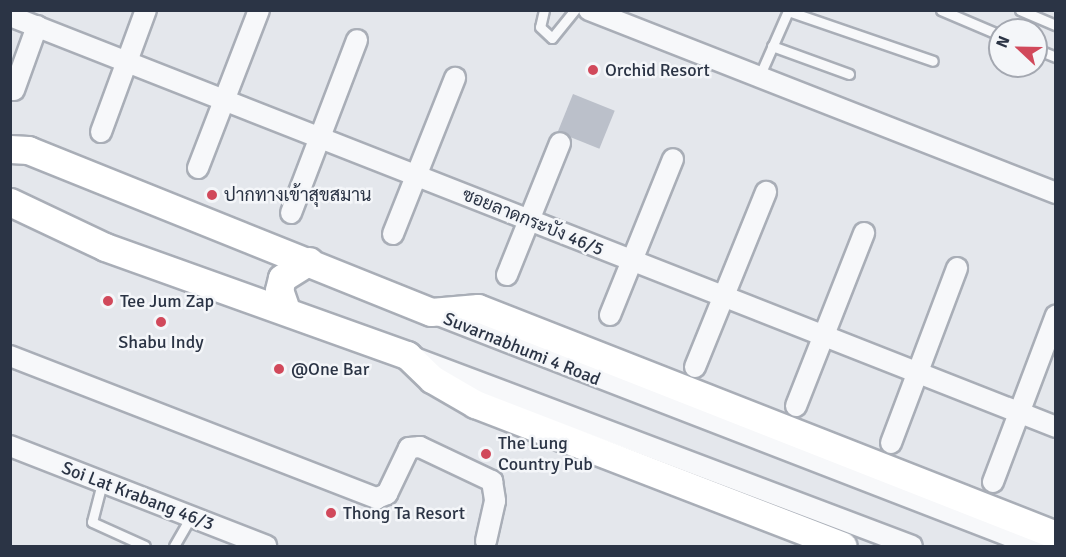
<!DOCTYPE html>
<html>
<head>
<meta charset="utf-8">
<style>
  body { margin:0 }
  #map { position:relative; width:1066px; height:557px; overflow:hidden; background:#e4e7ec; font-family:Signika,Sarabun,sans-serif }
  div>[style] { position:absolute }
  .building>* { inset:0; background:#bbc0ca; transform-origin:0 0 }
  .roads { filter:drop-shadow(2px 0 #a9aeb7) drop-shadow(-2px 0 #a9aeb7) drop-shadow(0 2px #a9aeb7) drop-shadow(0 -2px #a9aeb7) }
  .lane>* { height:9px; margin:-4.5px; padding:0 4.5px; transform-origin:4.5px; border-radius:4.5px; background:#f7f8fa }
  .street>* { height:20px; margin:-10px; padding:0 10px; transform-origin:10px; border-radius:10px; background:#f7f8fa }
  .secondary>* { height:27px; margin:-13.5px; padding:0 13.5px; transform-origin:13.5px; border-radius:13.5px; background:#fff }
  .dots>* { width:16px; height:16px; translate:-50% -50%; box-sizing:border-box; border:3px solid #f4f6f9; border-radius:50% }
  span { translate:-50% -50%; white-space:nowrap; text-align:center; line-height:1.15; -webkit-text-stroke:5px #f4f6f9; paint-order:stroke }
  .poi-label { font-size:18px; color:#2b3445 }
  .left { translate:0 -50%; text-align:left }
  .street-label { font-size:18px; color:#2b3445 }
  .frame { position:absolute; inset:0; border:12px solid #2b3445; pointer-events:none }
  .north { position:absolute; left:988px; top:18px; width:60px; height:60px; box-sizing:border-box; background:#f4f6f9; border:2px solid #a4a8b1; border-radius:50%; rotate:292deg; font-size:16px; font-weight:700; line-height:24px; text-align:center; color:#2b3445 }
  .north::after { content:''; display:block; margin:auto; width:21px; height:27px; background:#d1495b; clip-path:polygon(50% 0,100% 100%,50% 72%,0 100%) }
</style>
</head>
<body>
<div id="map">
  <div class="building">
    <div style="left:573px;top:94px;width:45px;height:41px;rotate:22deg"></div>
  </div>
  <div class="roads">
    <div class="lane">
      <div style="left:544px;top:10px;width:17px;rotate:103deg"></div>
      <div style="left:540px;top:27px;width:16px;rotate:43deg"></div>
      <div style="left:552px;top:38px;width:36px;rotate:-51deg"></div>
      <div style="left:941px;top:10px;width:64px;rotate:23deg"></div>
      <div style="left:1020px;top:10px;width:39px;rotate:23deg"></div>
      <div style="left:772px;top:46px;width:82px;rotate:20deg"></div>
      <div style="left:1036px;top:49px;width:22px;rotate:22deg"></div>
      <div style="left:759px;top:77px;width:72px;rotate:-66.3deg"></div>
      <div style="left:788px;top:11px;width:153px;rotate:19deg"></div>
      <div style="left:102px;top:483px;width:40px;rotate:104.4deg"></div>
      <div style="left:92px;top:522px;width:58px;rotate:24.4deg"></div>
      <div style="left:174px;top:546px;width:34px;rotate:-60deg"></div>
    </div>
    <div class="street">
      <div style="left:589px;top:10px;width:502px;rotate:21.4deg"></div>
      <div style="left:10px;top:16px;width:1124px;rotate:21.45deg"></div>
      <div style="left:14px;top:90px;width:68px;rotate:-70.2deg"></div>
      <div style="left:101px;top:132px;width:130px;rotate:-69.8deg"></div>
      <div style="left:198px;top:168px;width:169px;rotate:-68.9deg"></div>
      <div style="left:291px;top:213px;width:185px;rotate:-69.1deg"></div>
      <div style="left:393px;top:234px;width:168px;rotate:-68.3deg"></div>
      <div style="left:507px;top:275px;width:142px;rotate:-68.1deg"></div>
      <div style="left:433px;top:313px;width:646px;rotate:21.16deg"></div>
      <div style="left:610px;top:315px;width:168px;rotate:-68deg"></div>
      <div style="left:10px;top:356px;width:394px;rotate:21.2deg"></div>
      <div style="left:377px;top:498px;width:11px;rotate:-22deg"></div>
      <div style="left:387px;top:494px;width:51px;rotate:-64.4deg"></div>
      <div style="left:409px;top:448px;width:11px;rotate:-5deg"></div>
      <div style="left:420px;top:447px;width:80px;rotate:25.3deg"></div>
      <div style="left:492px;top:481px;width:20px;rotate:81deg"></div>
      <div style="left:495px;top:501px;width:41px;rotate:102.7deg"></div>
      <div style="left:415px;top:358px;width:531px;rotate:20.72deg"></div>
      <div style="left:695px;top:367px;width:189px;rotate:-67.9deg"></div>
      <div style="left:796px;top:406px;width:186px;rotate:-68.5deg"></div>
      <div style="left:891px;top:443px;width:187px;rotate:-69.3deg"></div>
      <div style="left:10px;top:446px;width:275px;rotate:21.3deg"></div>
      <div style="left:993px;top:482px;width:178px;rotate:-69.3deg"></div>
    </div>
    <div class="secondary">
      <div style="left:10px;top:149px;width:18px;rotate:3deg"></div>
      <div style="left:28px;top:150px;width:434px;rotate:21.9deg"></div>
      <div style="left:431px;top:312px;width:47px;rotate:-4.9deg"></div>
      <div style="left:478px;top:308px;width:621px;rotate:21.44deg"></div>
      <div style="left:10px;top:202px;width:105px;rotate:25.3deg"></div>
      <div style="left:105px;top:247px;width:321px;rotate:19.7deg"></div>
      <div style="left:407px;top:355px;width:35px;rotate:44deg"></div>
      <div style="left:432px;top:379px;width:50px;rotate:30.2deg"></div>
      <div style="left:475px;top:404px;width:394px;rotate:21.1deg"></div>
      <div style="left:286px;top:310px;width:21px;rotate:-109deg"></div>
      <div style="left:279px;top:290px;width:12px;rotate:-76deg"></div>
      <div style="left:282px;top:278px;width:32px;rotate:-32deg"></div>
    </div>
  </div>
  <div class="dots">
    <div style="left:593px;top:70px;background:#d1495b"></div>
    <div style="left:212px;top:195px;background:#d1495b"></div>
    <div style="left:108px;top:301px;background:#d1495b"></div>
    <div style="left:161px;top:322px;background:#d1495b"></div>
    <div style="left:279px;top:369px;background:#d1495b"></div>
    <div style="left:486px;top:454px;background:#d1495b"></div>
    <div style="left:331px;top:513px;background:#d1495b"></div>
  </div>
  <div class="poi-label">
    <span class="left" style="left:605px;top:70px">Orchid Resort</span>
    <span class="left" style="left:224px;top:195px">ปากทางเข้าสุขสมาน</span>
    <span class="left" style="left:120px;top:301px">Tee Jum Zap</span>
    <span style="left:161px;top:342px">Shabu Indy</span>
    <span class="left" style="left:291px;top:369px">@One Bar</span>
    <span class="left" style="left:498px;top:454px">The Lung<br>Country Pub</span>
    <span class="left" style="left:343px;top:513px">Thong Ta Resort</span>
  </div>
  <div class="street-label">
    <span style="left:533px;top:222px;rotate:22deg">ซอยลาดกระบัง 46/5</span>
    <span style="left:522px;top:349px;rotate:22deg">Suvarnabhumi 4 Road</span>
    <span style="left:138px;top:496px;rotate:21deg">Soi Lat Krabang 46/3</span>
  </div>
  <div class="frame"></div>
  <div class="north">N</div>
</div>
</body>
</html>
